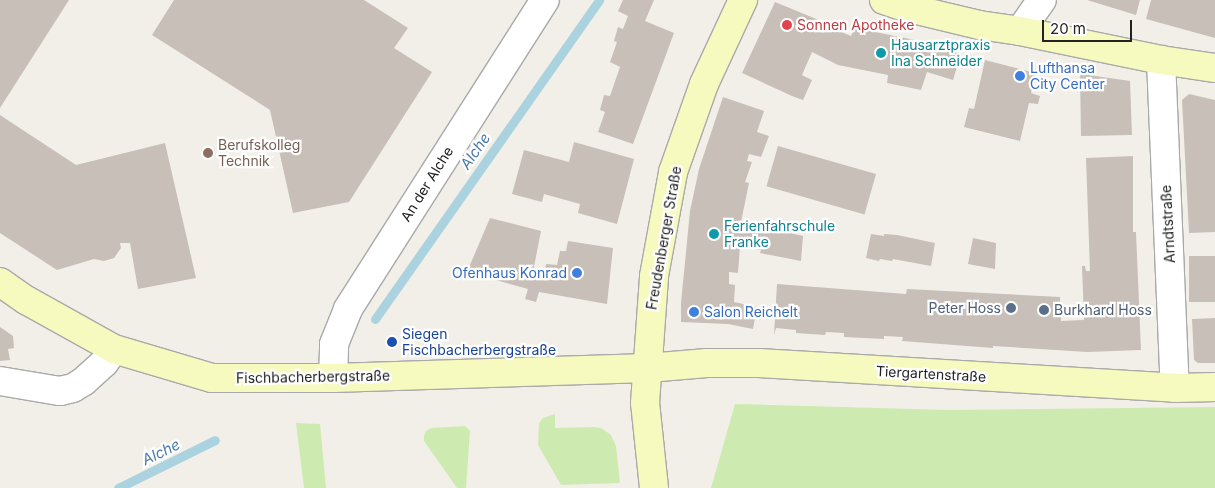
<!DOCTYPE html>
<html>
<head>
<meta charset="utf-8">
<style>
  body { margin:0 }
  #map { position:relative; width:1215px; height:488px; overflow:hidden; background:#f2efe9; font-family:Inter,sans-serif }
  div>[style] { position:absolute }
  .grass>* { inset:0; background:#cdebb0 }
  .stream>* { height:9px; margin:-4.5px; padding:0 4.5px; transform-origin:4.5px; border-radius:4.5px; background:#aad3df }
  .building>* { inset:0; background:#c7bfb8; transform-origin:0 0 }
  .roads { filter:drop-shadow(1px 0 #a9a9a9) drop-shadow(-1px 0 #a9a9a9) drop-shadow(0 1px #a9a9a9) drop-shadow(0 -1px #a9a9a9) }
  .street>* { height:28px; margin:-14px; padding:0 14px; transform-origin:14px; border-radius:14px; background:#fff }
  .secondary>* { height:28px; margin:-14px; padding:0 14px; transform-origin:14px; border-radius:14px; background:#f7fabf }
  .dots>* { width:14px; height:14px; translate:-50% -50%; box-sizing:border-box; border:2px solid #fff; border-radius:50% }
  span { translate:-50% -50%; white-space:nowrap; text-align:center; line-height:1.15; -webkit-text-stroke:4.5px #fff; paint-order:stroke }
  .health-label { font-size:14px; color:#be3a42 }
  .left { translate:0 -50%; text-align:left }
  .culture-label { font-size:14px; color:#0d838f }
  .shop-label { font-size:14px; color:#366cbe }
  .right { translate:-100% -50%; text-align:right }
  .education-label { font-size:14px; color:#785e54 }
  .street-label { font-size:14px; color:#222 }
  .service-label { font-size:14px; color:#4e5e75 }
  .transit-label { font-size:14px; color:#164399 }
  .water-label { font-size:15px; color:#4a7aab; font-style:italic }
  .scale { position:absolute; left:1042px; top:20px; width:90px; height:22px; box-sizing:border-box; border:2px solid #222; border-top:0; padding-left:6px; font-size:15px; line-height:18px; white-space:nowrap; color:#222; -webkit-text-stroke:4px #fff; paint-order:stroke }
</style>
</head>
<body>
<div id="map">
  <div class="grass">
    <div style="clip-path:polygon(735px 404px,949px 410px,1215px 407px,1215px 488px,711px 488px)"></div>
    <div style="clip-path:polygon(555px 414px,555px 428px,594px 427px,601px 428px,611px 435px,616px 446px,620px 483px,561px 485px,538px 445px,539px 423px,543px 418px)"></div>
    <div style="clip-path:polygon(296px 423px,320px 424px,326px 488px,304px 488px)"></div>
    <div style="clip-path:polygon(465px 426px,470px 431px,466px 488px,457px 488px,424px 441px,424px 436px,426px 431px,431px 428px)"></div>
  </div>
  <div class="stream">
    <div style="left:375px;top:319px;width:390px;rotate:-54.9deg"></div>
    <div style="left:118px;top:488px;width:108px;rotate:-26.3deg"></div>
  </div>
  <div class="building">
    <div style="clip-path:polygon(0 0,69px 0,0 108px)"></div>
    <div style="clip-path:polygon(174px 0,364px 0,408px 28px,394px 48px,432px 72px,349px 202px,293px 213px,270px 110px,152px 35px)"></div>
    <div style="clip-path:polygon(623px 0,654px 0,645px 21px,674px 33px,633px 144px,598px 132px,605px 112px,600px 110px,604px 95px,610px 96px,620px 67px,610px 62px,617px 42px,614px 41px,618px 27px,623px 29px,628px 16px,618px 11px)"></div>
    <div style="clip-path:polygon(1087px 0,1140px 0,1136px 15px)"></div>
    <div style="clip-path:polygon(1151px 0,1215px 0,1215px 38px,1146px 19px)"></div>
    <div style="clip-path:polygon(775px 2px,826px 23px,824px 27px,833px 31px,834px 29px,851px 36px,855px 28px,920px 41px,920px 43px,961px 54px,953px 80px,927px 72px,921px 90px,887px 83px,888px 75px,838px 65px,812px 52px,802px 75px,812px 80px,803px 100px,792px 96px,742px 73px)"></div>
    <div style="clip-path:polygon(985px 60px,1035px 73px,1031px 93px,1040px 96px,1038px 104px,1029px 103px,1020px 141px,964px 127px,969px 108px,974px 109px)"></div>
    <div style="clip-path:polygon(1080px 71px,1083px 72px,1082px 74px,1130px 81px,1132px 135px,1081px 136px)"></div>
    <div style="clip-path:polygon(1189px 94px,1215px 100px,1215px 232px,1189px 233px,1182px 100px)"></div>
    <div style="clip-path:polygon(723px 97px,764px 111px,757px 132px,769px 136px,761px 157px,749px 154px,747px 161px,752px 162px,745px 182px,749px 183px,741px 222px,803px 236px,801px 261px,760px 253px,761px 250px,740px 246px,738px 273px,729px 272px,729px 284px,735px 285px,734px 302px,757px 307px,753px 329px,728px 324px,681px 322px,681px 303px,690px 211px,699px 169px)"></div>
    <div style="clip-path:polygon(0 115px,76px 165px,165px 143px,196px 278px,138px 289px,130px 243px,120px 243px,121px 248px,114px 258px,104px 261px,94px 259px,57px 270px,0 233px)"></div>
    <div style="clip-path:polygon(574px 142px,634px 159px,617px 224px,578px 213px,580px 204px,544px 194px,542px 202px,512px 194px,524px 150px,569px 162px)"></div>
    <div style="left:778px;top:146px;width:102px;height:42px;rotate:16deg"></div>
    <div style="clip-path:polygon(1133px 156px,1133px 232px,1136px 232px,1141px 350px,1087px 352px,993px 346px,993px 348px,902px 341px,903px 337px,884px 336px,884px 339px,844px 337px,844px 333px,826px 332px,825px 335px,796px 333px,796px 330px,776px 328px,774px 335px,777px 284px,906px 294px,907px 289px,1060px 297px,1061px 321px,1084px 320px,1082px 266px,1085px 266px,1086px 271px,1090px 271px,1086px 158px)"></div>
    <div style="clip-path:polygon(490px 218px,541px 231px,532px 277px,543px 280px,546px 264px,557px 265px,560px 251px,566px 251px,568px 241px,613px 248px,607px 304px,539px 292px,536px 302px,525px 299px,528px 289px,467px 272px)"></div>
    <div style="clip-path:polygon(871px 234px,884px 236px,884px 234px,897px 235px,935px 243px,931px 266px,893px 259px,892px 261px,880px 259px,879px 261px,866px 258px)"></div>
    <div style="clip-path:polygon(973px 238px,996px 243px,995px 269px,968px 264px)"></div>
    <div style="left:1215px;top:256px;width:46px;height:26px;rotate:90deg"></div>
    <div style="clip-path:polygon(1215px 318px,1215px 363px,1198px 363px,1194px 360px,1192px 319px)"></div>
    <div style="clip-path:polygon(0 327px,13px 336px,14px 348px,8px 349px,10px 360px,0 361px)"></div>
  </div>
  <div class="roads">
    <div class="street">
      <div style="left:1020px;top:31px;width:38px;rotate:-55deg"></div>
      <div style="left:1161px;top:60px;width:328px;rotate:87.6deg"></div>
      <div style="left:333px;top:378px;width:34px;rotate:-88deg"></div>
      <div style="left:334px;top:344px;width:38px;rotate:-68deg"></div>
      <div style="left:348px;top:309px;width:366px;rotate:-57.5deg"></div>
      <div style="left:0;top:381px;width:61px;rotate:9.5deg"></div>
      <div style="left:60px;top:391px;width:13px;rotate:-13deg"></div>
      <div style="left:73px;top:388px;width:13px;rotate:-32deg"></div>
      <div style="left:84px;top:381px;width:27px;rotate:-42deg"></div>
      <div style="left:104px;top:363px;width:17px;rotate:-54deg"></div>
    </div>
    <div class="secondary">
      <div style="left:884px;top:0;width:21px;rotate:19deg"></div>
      <div style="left:904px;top:7px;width:77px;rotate:13.5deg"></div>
      <div style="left:979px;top:25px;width:41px;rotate:8.3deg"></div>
      <div style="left:1020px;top:31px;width:144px;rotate:11.6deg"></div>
      <div style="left:1161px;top:60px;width:55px;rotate:8.4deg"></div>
      <div style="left:0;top:282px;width:32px;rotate:35deg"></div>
      <div style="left:26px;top:300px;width:101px;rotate:29.1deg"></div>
      <div style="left:114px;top:349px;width:102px;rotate:16.5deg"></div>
      <div style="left:212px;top:378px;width:121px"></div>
      <div style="left:333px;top:378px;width:315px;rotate:-1.8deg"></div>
      <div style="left:648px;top:368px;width:59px;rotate:-4.8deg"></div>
      <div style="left:707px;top:363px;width:52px"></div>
      <div style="left:759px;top:363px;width:417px;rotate:3.4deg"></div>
      <div style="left:1175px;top:388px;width:40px;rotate:-1.4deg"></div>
      <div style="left:654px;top:488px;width:85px;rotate:-96deg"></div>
      <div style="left:645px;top:403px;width:127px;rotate:-85.9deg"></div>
      <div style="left:654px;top:276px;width:106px;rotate:-79.6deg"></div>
      <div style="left:673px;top:172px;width:93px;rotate:-70.6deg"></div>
      <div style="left:704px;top:84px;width:93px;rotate:-65.1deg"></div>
    </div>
  </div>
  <div class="dots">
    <div style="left:787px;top:25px;background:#e0444e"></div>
    <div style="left:881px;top:53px;background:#0f9aa8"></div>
    <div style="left:1020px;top:76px;background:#3f7fe0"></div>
    <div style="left:208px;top:153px;background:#8d6e63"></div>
    <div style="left:714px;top:234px;background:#0f9aa8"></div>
    <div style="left:577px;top:273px;background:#3f7fe0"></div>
    <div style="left:1011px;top:308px;background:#5c6f8a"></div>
    <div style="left:1044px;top:310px;background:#5c6f8a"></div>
    <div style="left:694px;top:312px;background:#3f7fe0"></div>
    <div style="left:392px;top:342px;background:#1a4fb4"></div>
  </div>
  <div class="health-label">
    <span class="left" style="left:797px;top:25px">Sonnen Apotheke</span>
  </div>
  <div class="culture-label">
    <span class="left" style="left:891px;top:53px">Hausarztpraxis<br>Ina Schneider</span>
    <span class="left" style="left:724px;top:234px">Ferienfahrschule<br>Franke</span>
  </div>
  <div class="shop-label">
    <span class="left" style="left:1030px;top:76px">Lufthansa<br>City Center</span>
    <span class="right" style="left:567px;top:273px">Ofenhaus Konrad</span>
    <span class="left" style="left:704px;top:312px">Salon Reichelt</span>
  </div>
  <div class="education-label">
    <span class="left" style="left:218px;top:153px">Berufskolleg<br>Technik</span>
  </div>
  <div class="street-label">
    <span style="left:427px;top:184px;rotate:-58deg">An der Alche</span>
    <span style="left:1168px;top:224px;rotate:-93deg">Arndtstraße</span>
    <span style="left:664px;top:238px;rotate:-80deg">Freudenberger Straße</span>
    <span style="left:931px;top:374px;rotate:3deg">Tiergartenstraße</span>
    <span style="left:313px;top:377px;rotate:-1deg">Fischbacherbergstraße</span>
  </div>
  <div class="service-label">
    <span class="right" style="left:1001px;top:308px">Peter Hoss</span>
    <span class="left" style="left:1054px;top:310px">Burkhard Hoss</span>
  </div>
  <div class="transit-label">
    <span class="left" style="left:402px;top:342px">Siegen<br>Fischbacherbergstraße</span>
  </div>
  <div class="water-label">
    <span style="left:475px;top:151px;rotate:-55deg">Alche</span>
    <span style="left:161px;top:452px;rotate:-26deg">Alche</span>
  </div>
  <div class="scale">20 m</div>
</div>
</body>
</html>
